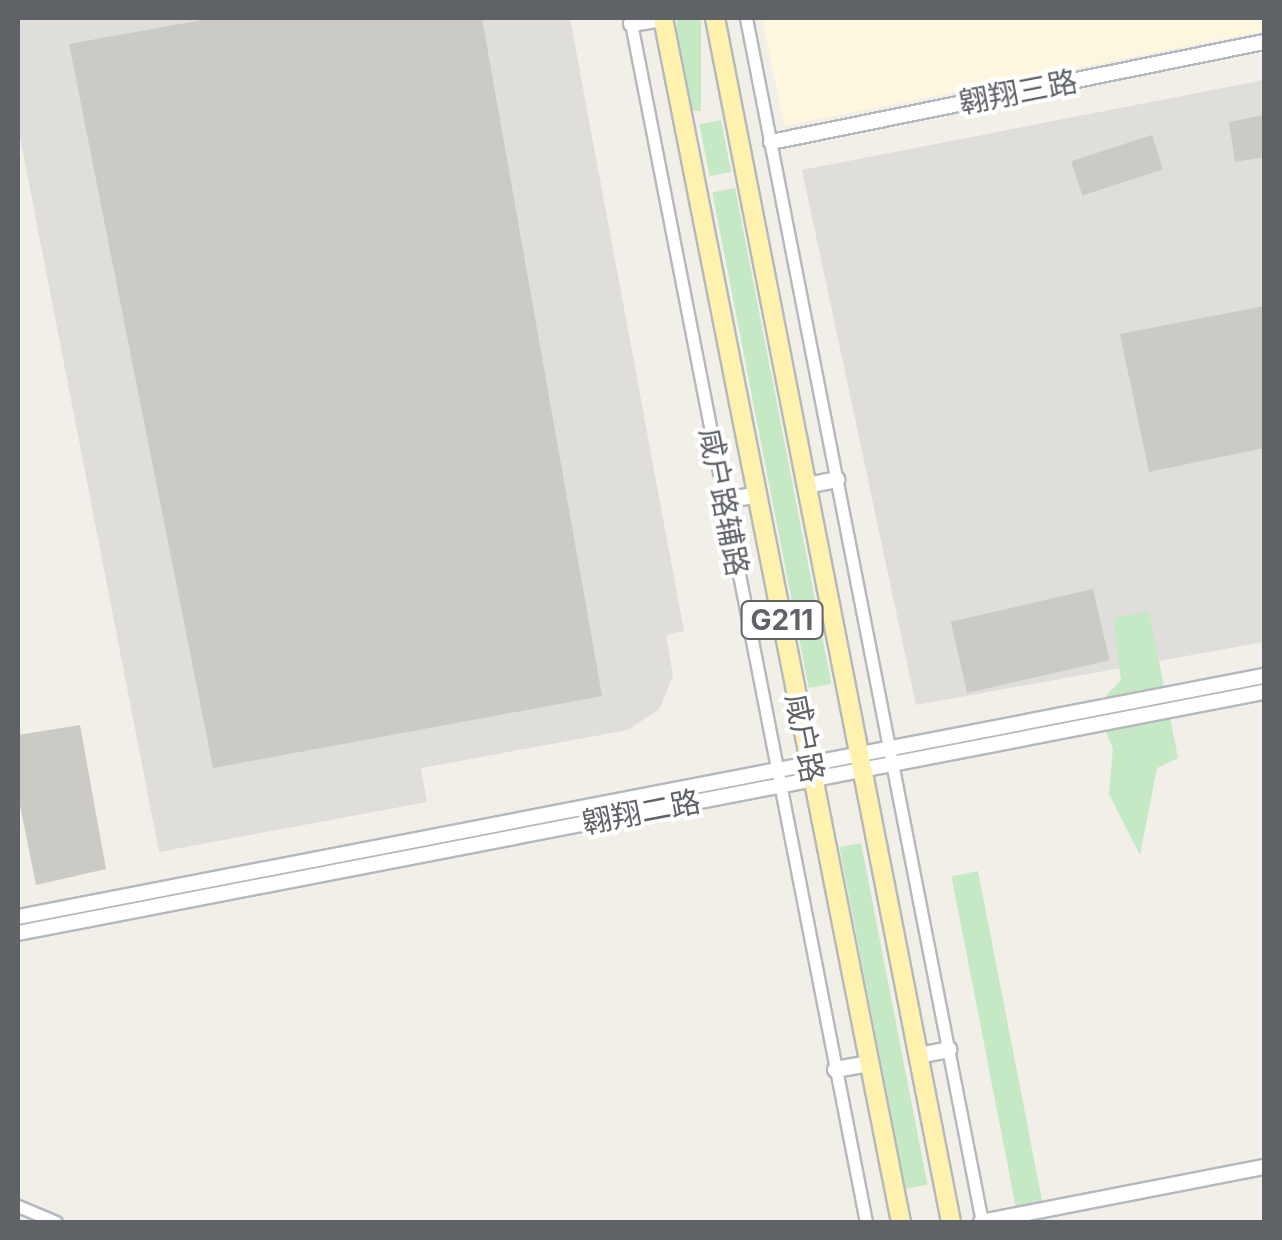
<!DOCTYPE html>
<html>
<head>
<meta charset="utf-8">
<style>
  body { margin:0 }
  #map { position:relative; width:1282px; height:1240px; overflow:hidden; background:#f1efe8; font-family:Inter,"Noto Sans SC",sans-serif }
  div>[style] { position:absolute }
  .commercial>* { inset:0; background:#fef7e0 }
  .industrial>* { inset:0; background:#e0deda }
  .green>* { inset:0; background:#c5e8c5; transform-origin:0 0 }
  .building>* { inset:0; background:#cccac5; transform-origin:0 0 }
  .roads { filter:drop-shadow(2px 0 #b5b8bc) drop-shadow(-2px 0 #b5b8bc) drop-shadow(0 2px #b5b8bc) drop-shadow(0 -2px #b5b8bc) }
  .minor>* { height:11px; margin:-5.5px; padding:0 5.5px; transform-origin:5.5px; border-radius:5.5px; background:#fff }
  .tertiary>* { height:14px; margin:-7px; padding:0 7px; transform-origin:7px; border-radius:7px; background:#fff }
  .secondary>* { height:15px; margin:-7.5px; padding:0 7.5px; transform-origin:7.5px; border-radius:7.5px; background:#fff }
  .primary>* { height:18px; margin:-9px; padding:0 9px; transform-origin:9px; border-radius:9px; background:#fff2af }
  span { translate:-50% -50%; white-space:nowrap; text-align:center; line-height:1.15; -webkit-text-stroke:8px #fff; paint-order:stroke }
  .shield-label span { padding:2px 8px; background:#fff; border:2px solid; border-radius:8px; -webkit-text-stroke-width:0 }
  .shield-label { font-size:28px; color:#5f6368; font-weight:700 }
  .street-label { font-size:30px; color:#5f6368 }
  .frame { position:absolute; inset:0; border:20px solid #5f6368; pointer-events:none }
</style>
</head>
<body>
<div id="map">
  <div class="commercial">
    <div style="clip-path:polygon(762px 18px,1264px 18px,1264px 31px,784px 126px)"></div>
  </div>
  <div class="industrial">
    <div style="clip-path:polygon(18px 18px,570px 18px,684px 631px,666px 635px,673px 676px,659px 709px,628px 730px,421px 768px,427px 802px,159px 852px,18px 127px)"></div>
    <div style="clip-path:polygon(1264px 80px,1264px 642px,916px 705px,802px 170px)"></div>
  </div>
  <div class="green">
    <div style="left:677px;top:18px;width:24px;height:93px"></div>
    <div style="left:721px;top:120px;width:53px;height:22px;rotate:79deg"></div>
    <div style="left:735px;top:188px;width:505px;height:23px;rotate:79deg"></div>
    <div style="clip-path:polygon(1149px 611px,1178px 758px,1157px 768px,1140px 855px,1109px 794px,1113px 748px,1095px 708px,1121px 680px,1113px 618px)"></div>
    <div style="left:861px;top:843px;width:348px;height:22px;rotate:79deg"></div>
    <div style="left:978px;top:871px;width:358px;height:27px;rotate:79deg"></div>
  </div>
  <div class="building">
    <div style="clip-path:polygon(213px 18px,482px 18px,602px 696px,213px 768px,69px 44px)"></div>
    <div style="clip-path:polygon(1264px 115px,1264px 157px,1235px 162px,1229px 122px)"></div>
    <div style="left:1152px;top:135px;width:36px;height:85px;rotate:72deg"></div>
    <div style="clip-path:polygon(1264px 306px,1264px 448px,1149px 472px,1120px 334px)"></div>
    <div style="left:1093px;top:589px;width:73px;height:146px;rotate:77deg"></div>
    <div style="clip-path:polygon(80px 725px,106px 869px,36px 885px,18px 795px,18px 735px)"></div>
  </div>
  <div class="roads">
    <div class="minor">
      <div style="left:630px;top:18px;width:1227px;rotate:78.91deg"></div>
      <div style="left:746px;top:18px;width:1227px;rotate:78.91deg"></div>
      <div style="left:18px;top:1206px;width:41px;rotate:22.8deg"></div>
    </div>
    <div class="tertiary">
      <div style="left:771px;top:142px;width:503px;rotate:-11.47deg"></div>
      <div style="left:18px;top:917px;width:1269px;rotate:-10.95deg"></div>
      <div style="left:18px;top:933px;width:1269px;rotate:-10.95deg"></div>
      <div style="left:981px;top:1222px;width:288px;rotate:-11deg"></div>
    </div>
    <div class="secondary">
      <div style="left:631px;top:23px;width:31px;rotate:-9deg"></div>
      <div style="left:806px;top:485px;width:31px;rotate:-11deg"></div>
      <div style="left:724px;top:500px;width:34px;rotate:-10deg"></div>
      <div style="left:918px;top:1055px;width:31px;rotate:-11deg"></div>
      <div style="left:835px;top:1069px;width:35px;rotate:-10deg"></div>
    </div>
    <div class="primary">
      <div style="left:663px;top:18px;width:1227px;rotate:78.82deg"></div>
      <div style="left:715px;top:18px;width:1227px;rotate:78.91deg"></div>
    </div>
  </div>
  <div class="shield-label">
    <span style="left:782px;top:620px">G211</span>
  </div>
  <div class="street-label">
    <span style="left:1018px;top:92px;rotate:-11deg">翱翔三路</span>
    <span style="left:724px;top:502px;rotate:79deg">咸户路辅路</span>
    <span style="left:805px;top:738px;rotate:79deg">咸户路</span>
    <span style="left:641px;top:812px;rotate:-11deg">翱翔二路</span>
  </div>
  <div class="frame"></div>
</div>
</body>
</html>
